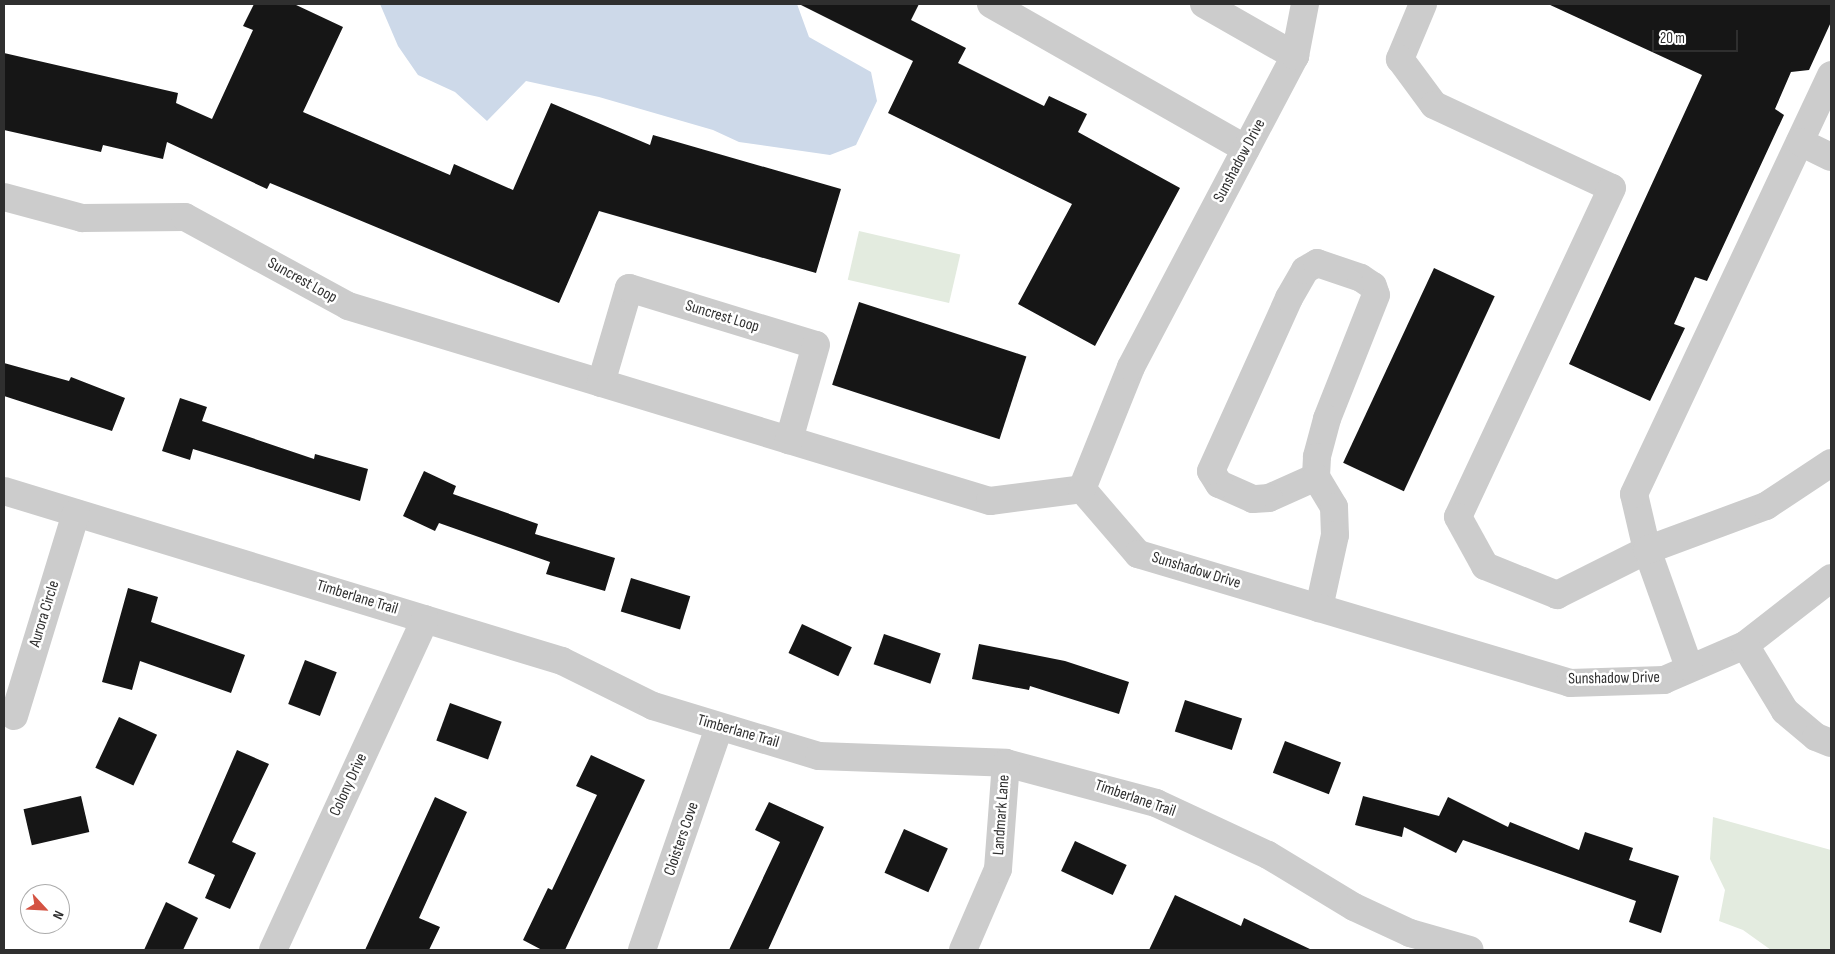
<!DOCTYPE html>
<html>
<head>
<meta charset="utf-8">
<style>
  body { margin:0 }
  #map { position:relative; width:1835px; height:954px; overflow:hidden; background:#fff; font-family:"Sofia Sans Condensed",sans-serif }
  div>[style] { position:absolute }
  .green>* { inset:0; background:#e3ebdf; transform-origin:0 0 }
  .water>* { inset:0; background:#cdd9e9 }
  .building>* { inset:0; background:#161616; transform-origin:0 0 }
  .minor>* { height:28px; margin:-14px; padding:0 14px; transform-origin:14px; border-radius:14px; background:#ccc }
  span { translate:-50% -50%; white-space:nowrap; text-align:center; line-height:1.15; -webkit-text-stroke:5px #fff; paint-order:stroke }
  .street-label { font-size:16px; color:#2f2f2f }
  .frame { position:absolute; inset:0; border:5px solid #2f2f2f; pointer-events:none }
  .north { position:absolute; left:20px; top:884px; width:50px; height:50px; box-sizing:border-box; background:#fff; border:1px solid #acacac; border-radius:50%; rotate:115deg; font-size:14px; font-weight:700; line-height:20px; text-align:center; color:#2f2f2f }
  .north::after { content:''; display:block; margin:auto; width:18px; height:22px; background:#d45343; clip-path:polygon(50% 0,100% 100%,50% 72%,0 100%) }
  .scale { position:absolute; left:1652px; top:30px; width:86px; height:22px; box-sizing:border-box; border:2px solid #2f2f2f; border-top:0; padding-left:6px; font-size:15px; line-height:18px; white-space:nowrap; color:#2f2f2f; -webkit-text-stroke:4px #fff; paint-order:stroke }
</style>
</head>
<body>
<div id="map">
  <div class="green">
    <div style="left:859px;top:231px;width:104px;height:50px;rotate:13deg"></div>
    <div style="clip-path:polygon(1713px 817px,1831px 850px,1831px 950px,1771px 950px,1743px 930px,1719px 921px,1725px 890px,1710px 859px)"></div>
  </div>
  <div class="water">
    <div style="clip-path:polygon(380px 4px,797px 4px,809px 37px,871px 72px,877px 101px,856px 145px,830px 155px,739px 142px,713px 130px,599px 97px,526px 81px,487px 121px,455px 92px,418px 75px,398px 46px)"></div>
  </div>
  <div class="building">
    <div style="clip-path:polygon(254px 4px,294px 4px,343px 27px,303px 112px,450px 175px,454px 164px,513px 190px,551px 103px,650px 145px,653px 135px,841px 189px,816px 273px,599px 211px,559px 303px,270px 183px,267px 189px,167px 142px,163px 159px,103px 145px,101px 152px,4px 130px,4px 53px,178px 93px,176px 103px,212px 119px,253px 30px,243px 26px)"></div>
    <div style="clip-path:polygon(799px 4px,919px 4px,911px 20px,966px 48px,958px 63px,1044px 106px,1049px 96px,1087px 114px,1078px 132px,1180px 188px,1095px 346px,1018px 304px,1072px 204px,888px 113px,913px 61px)"></div>
    <div style="clip-path:polygon(1548px 4px,1831px 4px,1831px 22px,1809px 70px,1791px 72px,1775px 109px,1784px 115px,1707px 281px,1695px 277px,1674px 324px,1685px 328px,1650px 401px,1569px 364px,1702px 75px)"></div>
    <div style="left:1434px;top:268px;width:67px;height:215px;rotate:25deg"></div>
    <div style="left:859px;top:302px;width:176px;height:87px;rotate:18deg"></div>
    <div style="clip-path:polygon(4px 363px,69px 381px,71px 377px,125px 398px,112px 431px,4px 396px)"></div>
    <div style="clip-path:polygon(180px 398px,207px 407px,202px 421px,314px 459px,315px 454px,368px 469px,360px 501px,193px 449px,190px 460px,162px 451px)"></div>
    <div style="clip-path:polygon(424px 471px,456px 486px,453px 494px,538px 524px,535px 534px,615px 558px,605px 591px,546px 574px,550px 562px,439px 523px,435px 531px,403px 516px)"></div>
    <div style="left:631px;top:578px;width:62px;height:35px;rotate:17deg"></div>
    <div style="clip-path:polygon(128px 588px,158px 597px,151px 622px,245px 655px,231px 693px,140px 661px,132px 690px,102px 682px)"></div>
    <div style="left:802px;top:624px;width:55px;height:32px;rotate:25deg"></div>
    <div style="left:884px;top:634px;width:60px;height:32px;rotate:19deg"></div>
    <div style="clip-path:polygon(979px 644px,1065px 661px,1129px 682px,1119px 714px,1030px 686px,1029px 690px,972px 679px)"></div>
    <div style="left:305px;top:660px;width:34px;height:47px;rotate:21deg"></div>
    <div style="left:1185px;top:700px;width:60px;height:33px;rotate:18deg"></div>
    <div style="left:450px;top:703px;width:55px;height:40px;rotate:20deg"></div>
    <div style="left:119px;top:717px;width:42px;height:56px;rotate:25deg"></div>
    <div style="left:1285px;top:741px;width:60px;height:34px;rotate:21deg"></div>
    <div style="clip-path:polygon(237px 750px,269px 764px,232px 842px,256px 853px,230px 909px,205px 898px,215px 875px,188px 863px)"></div>
    <div style="clip-path:polygon(591px 755px,645px 780px,565px 950px,542px 950px,523px 940px,548px 888px,552px 890px,597px 795px,576px 786px)"></div>
    <div style="left:81px;top:796px;width:37px;height:59px;rotate:77deg"></div>
    <div style="clip-path:polygon(1363px 796px,1439px 816px,1448px 797px,1508px 827px,1510px 822px,1579px 850px,1585px 832px,1633px 848px,1629px 860px,1679px 876px,1661px 933px,1629px 922px,1636px 901px,1463px 840px,1456px 853px,1404px 827px,1402px 837px,1355px 825px)"></div>
    <div style="clip-path:polygon(435px 797px,467px 812px,419px 918px,440px 927px,429px 950px,365px 950px)"></div>
    <div style="clip-path:polygon(769px 802px,824px 827px,768px 950px,729px 950px,780px 842px,755px 830px)"></div>
    <div style="left:904px;top:829px;width:48px;height:48px;rotate:24deg"></div>
    <div style="left:1075px;top:841px;width:57px;height:33px;rotate:25deg"></div>
    <div style="clip-path:polygon(1175px 895px,1241px 926px,1244px 918px,1312px 950px,1149px 950px)"></div>
    <div style="clip-path:polygon(166px 902px,198px 918px,183px 950px,144px 950px)"></div>
  </div>
  <div class="minor">
    <div style="left:991px;top:4px;width:293px;rotate:29.6deg"></div>
    <div style="left:1204px;top:4px;width:105px;rotate:29.7deg"></div>
    <div style="left:1423px;top:4px;width:60px;rotate:112.7deg"></div>
    <div style="left:1400px;top:59px;width:57px;rotate:53.5deg"></div>
    <div style="left:1434px;top:105px;width:196px;rotate:25deg"></div>
    <div style="left:1612px;top:188px;width:363px;rotate:115.1deg"></div>
    <div style="left:1458px;top:517px;width:56px;rotate:61.1deg"></div>
    <div style="left:1485px;top:566px;width:78px;rotate:21.9deg"></div>
    <div style="left:1557px;top:595px;width:101px;rotate:-26.6deg"></div>
    <div style="left:1647px;top:550px;width:57px;rotate:-103.1deg"></div>
    <div style="left:1634px;top:494px;width:463px;rotate:-64.8deg"></div>
    <div style="left:1800px;top:142px;width:34px;rotate:26deg"></div>
    <div style="left:4px;top:197px;width:81px;rotate:15.1deg"></div>
    <div style="left:82px;top:218px;width:103px;rotate:-0.6deg"></div>
    <div style="left:185px;top:217px;width:186px;rotate:28.6deg"></div>
    <div style="left:348px;top:306px;width:671px;rotate:16.9deg"></div>
    <div style="left:990px;top:501px;width:93px;rotate:-7.4deg"></div>
    <div style="left:601px;top:383px;width:99px;rotate:-73.6deg"></div>
    <div style="left:629px;top:288px;width:195px;rotate:17deg"></div>
    <div style="left:816px;top:345px;width:99px;rotate:105.9deg"></div>
    <div style="left:1316px;top:477px;width:51px;rotate:155.9deg"></div>
    <div style="left:1269px;top:498px;width:16px;rotate:176deg"></div>
    <div style="left:1253px;top:499px;width:37px;rotate:-156deg"></div>
    <div style="left:1219px;top:484px;width:15px;rotate:-122deg"></div>
    <div style="left:1211px;top:471px;width:190px;rotate:-65.7deg"></div>
    <div style="left:1289px;top:298px;width:32px;rotate:-60deg"></div>
    <div style="left:1305px;top:270px;width:14px;rotate:-30deg"></div>
    <div style="left:1317px;top:263px;width:46px;rotate:18.8deg"></div>
    <div style="left:1361px;top:278px;width:14px;rotate:34deg"></div>
    <div style="left:1373px;top:286px;width:9px;rotate:72deg"></div>
    <div style="left:1376px;top:295px;width:133px;rotate:111.6deg"></div>
    <div style="left:1327px;top:419px;width:39px;rotate:105deg"></div>
    <div style="left:1317px;top:457px;width:20px;rotate:93deg"></div>
    <div style="left:1316px;top:477px;width:35px;rotate:59deg"></div>
    <div style="left:1334px;top:507px;width:28px;rotate:88deg"></div>
    <div style="left:1335px;top:535px;width:75px;rotate:102.4deg"></div>
    <div style="left:1082px;top:489px;width:86px;rotate:49.3deg"></div>
    <div style="left:1138px;top:554px;width:451px;rotate:16.6deg"></div>
    <div style="left:1570px;top:683px;width:94px;rotate:-1.8deg"></div>
    <div style="left:1664px;top:680px;width:88px;rotate:-23.4deg"></div>
    <div style="left:1745px;top:645px;width:109px;rotate:-37.9deg"></div>
    <div style="left:1082px;top:489px;width:131px;rotate:-68.1deg"></div>
    <div style="left:1131px;top:367px;width:352px;rotate:-62.2deg"></div>
    <div style="left:1295px;top:56px;width:53px;rotate:-79.1deg"></div>
    <div style="left:4px;top:491px;width:583px;rotate:16.94deg"></div>
    <div style="left:562px;top:661px;width:102px;rotate:26.3deg"></div>
    <div style="left:653px;top:706px;width:173px;rotate:16.8deg"></div>
    <div style="left:819px;top:756px;width:187px;rotate:2.1deg"></div>
    <div style="left:1006px;top:763px;width:155px;rotate:14.9deg"></div>
    <div style="left:1156px;top:803px;width:123px;rotate:24.9deg"></div>
    <div style="left:1268px;top:855px;width:100px;rotate:31.2deg"></div>
    <div style="left:1354px;top:907px;width:62px;rotate:24.9deg"></div>
    <div style="left:1410px;top:933px;width:62px;rotate:15.8deg"></div>
    <div style="left:1745px;top:645px;width:77px;rotate:58.8deg"></div>
    <div style="left:1785px;top:711px;width:40px;rotate:40deg"></div>
    <div style="left:1816px;top:737px;width:16px;rotate:22deg"></div>
    <div style="left:1689px;top:667px;width:124px;rotate:-109.7deg"></div>
    <div style="left:1647px;top:550px;width:127px;rotate:-20.3deg"></div>
    <div style="left:1766px;top:506px;width:78px;rotate:-33.5deg"></div>
    <div style="left:14px;top:716px;width:212px;rotate:-73deg"></div>
    <div style="left:273px;top:950px;width:364px;rotate:-65.3deg"></div>
    <div style="left:642px;top:950px;width:235px;rotate:-70.9deg"></div>
    <div style="left:963px;top:950px;width:88px;rotate:-66.6deg"></div>
    <div style="left:998px;top:869px;width:106px;rotate:-85.7deg"></div>
  </div>
  <div class="street-label">
    <span style="left:1240px;top:161px;rotate:-62deg">Sunshadow Drive</span>
    <span style="left:302px;top:281px;rotate:29deg">Suncrest Loop</span>
    <span style="left:722px;top:317px;rotate:17deg">Suncrest Loop</span>
    <span style="left:1196px;top:571px;rotate:17deg">Sunshadow Drive</span>
    <span style="left:357px;top:598px;rotate:17deg">Timberlane Trail</span>
    <span style="left:45px;top:614px;rotate:-73deg">Aurora Circle</span>
    <span style="left:1614px;top:679px;rotate:-1deg">Sunshadow Drive</span>
    <span style="left:738px;top:732px;rotate:16deg">Timberlane Trail</span>
    <span style="left:349px;top:785px;rotate:-65deg">Colony Drive</span>
    <span style="left:1135px;top:799px;rotate:19deg">Timberlane Trail</span>
    <span style="left:1002px;top:815px;rotate:-86deg">Landmark Lane</span>
    <span style="left:682px;top:839px;rotate:-71deg">Cloisters Cove</span>
  </div>
  <div class="frame"></div>
  <div class="north">N</div>
  <div class="scale">20 m</div>
</div>
</body>
</html>
